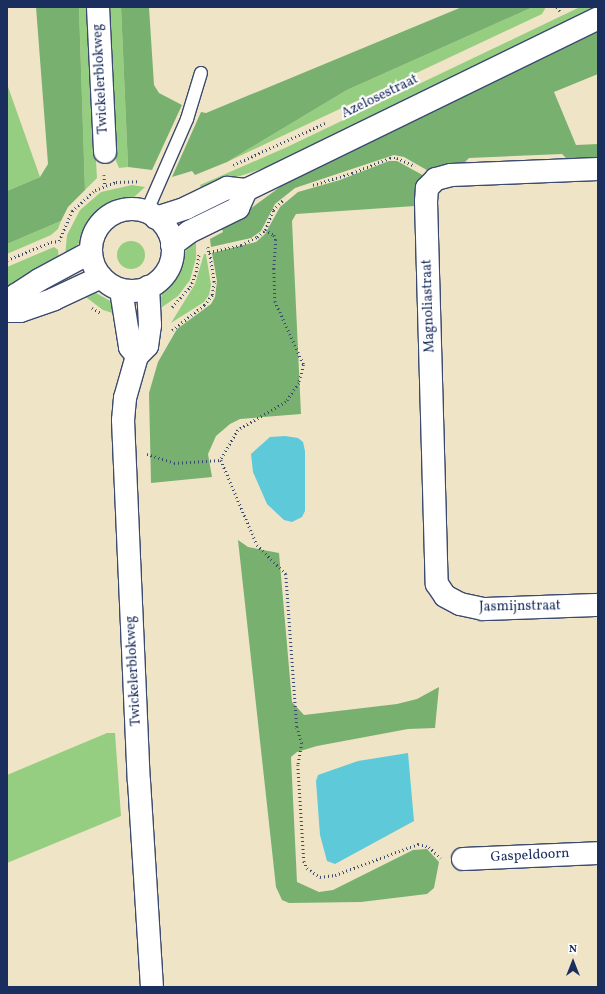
<!DOCTYPE html>
<html>
<head>
<meta charset="utf-8">
<style>
  body { margin:0 }
  #map { position:relative; width:605px; height:994px; overflow:hidden; background:#f0e4c7; font-family:Vollkorn,serif }
  div>[style] { position:absolute }
  .green>* { inset:0; background:#96ce81 }
  .round { border-radius:50% }
  .forest>* { inset:0; background:#78b16f }
  .water>* { inset:0; background:#5ec9d8 }
  .path>* { height:2.5px; margin-top:-1.25px; transform-origin:0; background:repeating-linear-gradient(90deg,#3b4a6e 0 1px,transparent 0 4px) }
  .roads { filter:drop-shadow(1px 0 #3b4a6e) drop-shadow(-1px 0 #3b4a6e) drop-shadow(0 1px #3b4a6e) drop-shadow(0 -1px #3b4a6e) }
  .service>* { height:12px; margin:-6px; padding:0 6px; transform-origin:6px; border-radius:6px; background:#fff }
  .minor>* { height:22px; margin:-11px; padding:0 11px; transform-origin:11px; border-radius:11px; background:#fff }
  .tertiary>* { height:22px; margin:-11px; padding:0 11px; transform-origin:11px; border-radius:11px; background:#fff }
  .tertiary>.ring { margin:-11px; padding:0; box-sizing:content-box; background:none; border:22px solid #fff; border-radius:50% }
  span { translate:-50% -50%; white-space:nowrap; text-align:center; line-height:1.15; -webkit-text-stroke:4px #fff; paint-order:stroke }
  .street-label { font-size:14px; color:#1b2f5e }
  .frame { position:absolute; inset:0; border:8px solid #1b2f5e; pointer-events:none }
  .north { position:absolute; left:553px; top:942px; width:40px; height:40px; -webkit-text-stroke:3px #fff; paint-order:stroke; rotate:0deg; font-size:11px; font-weight:700; line-height:16px; text-align:center; color:#1b2f5e }
  .north::after { content:''; display:block; margin:auto; width:14px; height:18px; background:#1b2f5e; clip-path:polygon(50% 0,100% 100%,50% 72%,0 100%) }
</style>
</head>
<body>
<div id="map">
  <div class="green">
    <div style="clip-path:polygon(79px 7px,87px 7px,97px 178px,85px 190px)"></div>
    <div style="clip-path:polygon(107px 7px,121px 7px,128px 167px,119px 168px,116px 161px)"></div>
    <div style="clip-path:polygon(533px 7px,546px 7px,542px 14px,227px 162px,347px 90px)"></div>
    <div style="clip-path:polygon(580px 7px,595px 7px,267px 167px,222px 182px,202px 191px,200px 185px,287px 147px)"></div>
    <div style="clip-path:polygon(7px 84px,40px 177px,7px 191px)"></div>
    <div style="clip-path:polygon(132px 185px,145px 187px,132px 199px,111px 205px,99px 212px,87px 228px,81px 241px,65px 257px,67px 235px,80px 210px,101px 192px)"></div>
    <div style="clip-path:polygon(61px 221px,58px 229px,51px 235px,7px 254px,7px 244px)"></div>
    <div style="clip-path:polygon(196px 239px,196px 258px,190px 280px,178px 296px,158px 310px,163px 290px,175px 272px,184px 253px)"></div>
    <div class="round" style="left:117px;top:241px;width:28px;height:28px"></div>
    <div style="clip-path:polygon(54px 247px,58px 250px,59px 260px,7px 292px,7px 267px)"></div>
    <div style="clip-path:polygon(204px 254px,206px 254px,211px 285px,209px 295px,204px 302px,171px 323px,195px 284px)"></div>
    <div style="clip-path:polygon(96px 293px,112px 302px,119px 315px,103px 310px,83px 295px)"></div>
    <div style="clip-path:polygon(107px 733px,115px 733px,121px 816px,7px 863px,7px 775px)"></div>
  </div>
  <div class="forest">
    <div style="clip-path:polygon(36px 7px,79px 7px,85px 190px,68px 207px,61px 221px,7px 244px,7px 191px,40px 177px,48px 164px)"></div>
    <div style="clip-path:polygon(121px 7px,149px 7px,154px 85px,159px 93px,182px 105px,152px 170px,128px 167px)"></div>
    <div style="clip-path:polygon(462px 7px,533px 7px,347px 90px,227px 162px,195px 175px,192px 171px,172px 177px,201px 112px,206px 113px)"></div>
    <div style="clip-path:polygon(598px 29px,598px 74px,554px 92px,576px 145px,598px 144px,598px 159px,568px 160px,562px 154px,469px 158px,462px 165px,432px 173px,404px 157px,394px 155px,295px 188px,275px 204px,261px 231px,251px 238px,211px 247px,210px 239px,223px 232px,221px 226px,246px 212px,284px 184px)"></div>
    <div style="clip-path:polygon(389px 161px,397px 161px,428px 178px,415px 198px,415px 206px,296px 214px,292px 221px,301px 414px,240px 419px,230px 424px,216px 436px,208px 454px,212px 477px,151px 483px,149px 393px,158px 362px,177px 329px,211px 304px,215px 297px,217px 281px,212px 253px,256px 242px,265px 234px,280px 207px,298px 192px,340px 180px)"></div>
    <div style="clip-path:polygon(238px 540px,248px 547px,279px 553px,292px 702px,304px 715px,397px 704px,417px 699px,439px 687px,435px 728px,408px 729px,317px 746px,297px 752px,291px 757px,297px 882px,319px 892px,333px 890px,413px 850px,427px 849px,439px 862px,434px 888px,427px 894px,361px 902px,289px 903px,282px 900px,276px 887px)"></div>
  </div>
  <div class="water">
    <div style="clip-path:polygon(285px 436px,298px 438px,303px 442px,305px 451px,305px 511px,302px 517px,292px 522px,284px 520px,267px 504px,253px 472px,251px 454px,270px 437px)"></div>
    <div style="clip-path:polygon(408px 753px,414px 821px,335px 864px,327px 861px,320px 835px,316px 781px,318px 775px,358px 761px)"></div>
  </div>
  <div class="path">
    <div style="left:557px;top:7px;width:5px;rotate:53deg"></div>
    <div style="left:233px;top:165px;width:101px;rotate:-24.5deg"></div>
    <div style="left:104px;top:175px;width:9px;rotate:84deg"></div>
    <div style="left:313px;top:185px;width:41px;rotate:-17.1deg"></div>
    <div style="left:352px;top:173px;width:41px;rotate:-21.5deg"></div>
    <div style="left:390px;top:158px;width:7px"></div>
    <div style="left:397px;top:158px;width:20px;rotate:24deg"></div>
    <div style="left:265px;top:230px;width:22px;rotate:-68deg"></div>
    <div style="left:273px;top:210px;width:16px;rotate:-45deg"></div>
    <div style="left:208px;top:247px;width:5px;rotate:79deg"></div>
    <div style="left:209px;top:252px;width:33px;rotate:-12deg"></div>
    <div style="left:241px;top:245px;width:18px;rotate:-27deg"></div>
    <div style="left:257px;top:237px;width:11px;rotate:-41deg"></div>
    <div style="left:265px;top:230px;width:10px;rotate:29deg"></div>
    <div style="left:274px;top:235px;width:5px;rotate:68deg"></div>
    <div style="left:276px;top:240px;width:29px;rotate:94deg"></div>
    <div style="left:274px;top:269px;width:32px;rotate:88deg"></div>
    <div style="left:275px;top:301px;width:70px;rotate:65.6deg"></div>
    <div style="left:304px;top:365px;width:19px;rotate:106deg"></div>
    <div style="left:299px;top:383px;width:23px;rotate:124deg"></div>
    <div style="left:286px;top:402px;width:56px;rotate:149.7deg"></div>
    <div style="left:238px;top:430px;width:34px;rotate:120deg"></div>
    <div style="left:221px;top:460px;width:92px;rotate:67deg"></div>
    <div style="left:257px;top:545px;width:41px;rotate:45deg"></div>
    <div style="left:286px;top:574px;width:153px;rotate:85.9deg"></div>
    <div style="left:297px;top:727px;width:17px;rotate:73deg"></div>
    <div style="left:302px;top:743px;width:22px;rotate:100deg"></div>
    <div style="left:298px;top:765px;width:96px;rotate:86.4deg"></div>
    <div style="left:304px;top:861px;width:8px;rotate:67deg"></div>
    <div style="left:307px;top:868px;width:16px;rotate:35deg"></div>
    <div style="left:320px;top:877px;width:15px;rotate:-8deg"></div>
    <div style="left:335px;top:875px;width:89px;rotate:-20.5deg"></div>
    <div style="left:418px;top:844px;width:11px;rotate:15deg"></div>
    <div style="left:429px;top:847px;width:16px;rotate:43deg"></div>
    <div style="left:7px;top:260px;width:48px;rotate:-22.2deg"></div>
    <div style="left:51px;top:242px;width:8px;rotate:-7deg"></div>
    <div style="left:59px;top:241px;width:33px;rotate:-67deg"></div>
    <div style="left:72px;top:211px;width:31px;rotate:-42deg"></div>
    <div style="left:95px;top:190px;width:22px;rotate:-21deg"></div>
    <div style="left:116px;top:182px;width:24px;rotate:-2deg"></div>
    <div style="left:172px;top:307px;width:27px;rotate:-48deg"></div>
    <div style="left:190px;top:287px;width:16px;rotate:-68deg"></div>
    <div style="left:196px;top:272px;width:19px;rotate:-81deg"></div>
    <div style="left:92px;top:308px;width:10px;rotate:29deg"></div>
    <div style="left:172px;top:330px;width:41px;rotate:-38deg"></div>
    <div style="left:204px;top:305px;width:13px;rotate:-51deg"></div>
    <div style="left:212px;top:295px;width:13px;rotate:-81deg"></div>
    <div style="left:214px;top:282px;width:30px;rotate:-99deg"></div>
    <div style="left:147px;top:454px;width:28px;rotate:18deg"></div>
    <div style="left:174px;top:463px;width:47px;rotate:-3.7deg"></div>
  </div>
  <div class="roads">
    <div class="service">
      <div style="left:146px;top:213px;width:103px;rotate:-66.4deg"></div>
      <div style="left:187px;top:119px;width:48px;rotate:-73.1deg"></div>
    </div>
    <div class="minor">
      <div style="left:98px;top:7px;width:145px;rotate:87.2deg"></div>
      <div style="left:598px;top:169px;width:147px;rotate:177.7deg"></div>
      <div style="left:451px;top:175px;width:16px;rotate:165deg"></div>
      <div style="left:436px;top:179px;width:13px;rotate:135deg"></div>
      <div style="left:427px;top:188px;width:13px;rotate:94deg"></div>
      <div style="left:426px;top:201px;width:383px;rotate:88.4deg"></div>
      <div style="left:437px;top:584px;width:14px;rotate:56deg"></div>
      <div style="left:445px;top:596px;width:17px;rotate:28deg"></div>
      <div style="left:460px;top:604px;width:24px;rotate:12deg"></div>
      <div style="left:483px;top:609px;width:115px;rotate:-2deg"></div>
      <div style="left:148px;top:287px;width:38px;rotate:87deg"></div>
      <div style="left:150px;top:325px;width:21px;rotate:98deg"></div>
      <div style="left:147px;top:346px;width:14px;rotate:135deg"></div>
      <div style="left:137px;top:356px;width:44px;rotate:105.9deg"></div>
      <div style="left:125px;top:398px;width:22px;rotate:95deg"></div>
      <div style="left:123px;top:420px;width:361px;rotate:87.5deg"></div>
      <div style="left:139px;top:781px;width:206px;rotate:86.4deg"></div>
      <div style="left:121px;top:290px;width:58px;rotate:81deg"></div>
      <div style="left:130px;top:347px;width:11px;rotate:52deg"></div>
      <div style="left:463px;top:859px;width:135px;rotate:-2.5deg"></div>
    </div>
    <div class="tertiary">
      <div class="ring" style="left:91px;top:209px;width:60px;height:60px"></div>
      <div style="left:156px;top:218px;width:32px;rotate:-18deg"></div>
      <div style="left:186px;top:208px;width:46px;rotate:-26deg"></div>
      <div style="left:227px;top:188px;width:19px;rotate:6deg"></div>
      <div style="left:246px;top:190px;width:392px;rotate:-26deg"></div>
      <div style="left:172px;top:245px;width:21px;rotate:-37deg"></div>
      <div style="left:189px;top:232px;width:55px;rotate:-26.1deg"></div>
      <div style="left:238px;top:208px;width:20px;rotate:-66deg"></div>
      <div style="left:7px;top:304px;width:13px;rotate:-45deg"></div>
      <div style="left:16px;top:295px;width:27px;rotate:-33deg"></div>
      <div style="left:39px;top:280px;width:59px;rotate:-28.3deg"></div>
      <div style="left:7px;top:311px;width:13px"></div>
      <div style="left:20px;top:311px;width:36px;rotate:-19deg"></div>
      <div style="left:54px;top:299px;width:52px;rotate:-25.1deg"></div>
    </div>
  </div>
  <div class="street-label">
    <span style="left:101px;top:79px;rotate:-93deg">Twickelerblokweg</span>
    <span style="left:380px;top:97px;rotate:-26deg">Azelosestraat</span>
    <span style="left:429px;top:306px;rotate:-92deg">Magnoliastraat</span>
    <span style="left:520px;top:607px;rotate:-1deg">Jasmijnstraat</span>
    <span style="left:134px;top:671px;rotate:-93deg">Twickelerblokweg</span>
    <span style="left:530px;top:856px;rotate:-3deg">Gaspeldoorn</span>
  </div>
  <div class="frame"></div>
  <div class="north">N</div>
</div>
</body>
</html>
